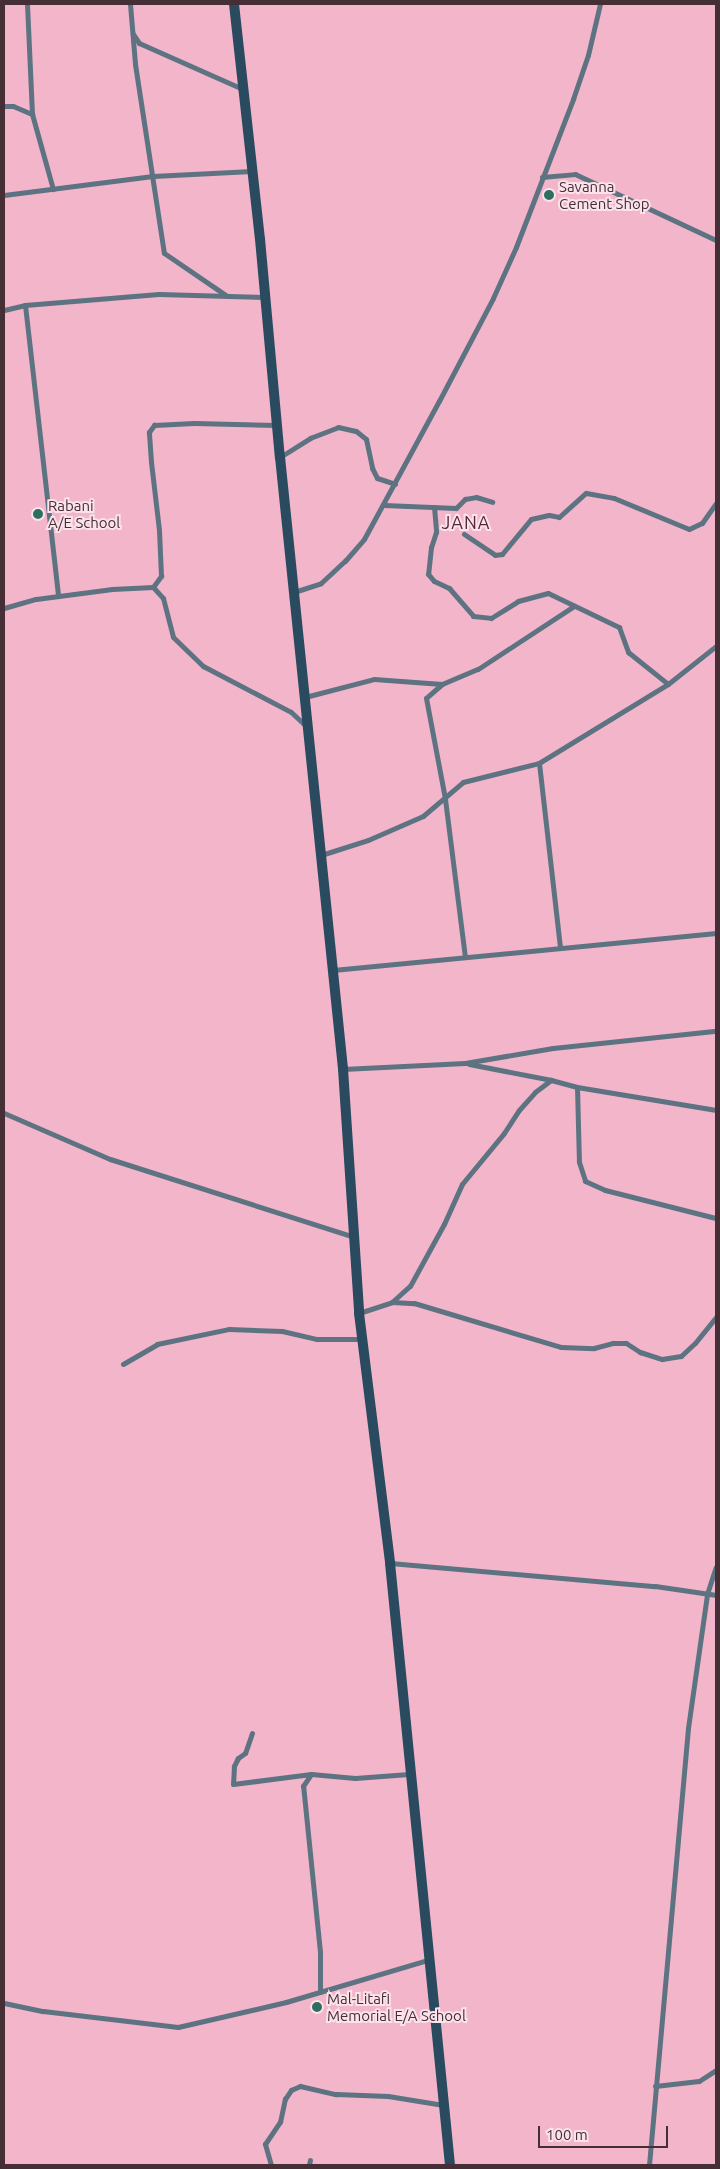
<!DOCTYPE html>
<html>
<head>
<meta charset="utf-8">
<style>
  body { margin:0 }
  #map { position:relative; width:720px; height:2169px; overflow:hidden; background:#f3b5ca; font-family:Ubuntu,sans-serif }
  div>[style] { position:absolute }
  .minor>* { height:5px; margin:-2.5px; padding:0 2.5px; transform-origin:2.5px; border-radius:2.5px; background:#5d7382 }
  .secondary>* { height:10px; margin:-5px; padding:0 5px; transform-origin:5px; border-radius:5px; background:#294a5f }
  .dots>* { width:14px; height:14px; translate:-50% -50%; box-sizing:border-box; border:2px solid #fce2ea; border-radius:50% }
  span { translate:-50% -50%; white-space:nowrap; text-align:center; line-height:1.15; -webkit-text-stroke:4px #fce2ea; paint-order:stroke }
  .poi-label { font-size:15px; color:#462e36 }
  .left { translate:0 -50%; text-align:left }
  .quarter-label { font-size:18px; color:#57263a; letter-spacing:1px }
  .frame { position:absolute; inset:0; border:5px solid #462e36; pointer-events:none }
  .scale { position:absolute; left:538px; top:2126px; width:130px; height:22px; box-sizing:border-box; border:2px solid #462e36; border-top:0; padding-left:6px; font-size:15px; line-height:18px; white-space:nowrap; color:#462e36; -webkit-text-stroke:4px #fce2ea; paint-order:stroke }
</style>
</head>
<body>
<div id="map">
  <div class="minor">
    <div style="left:27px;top:4px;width:110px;rotate:87.4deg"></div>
    <div style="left:130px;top:4px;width:60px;rotate:85.2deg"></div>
    <div style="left:135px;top:64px;width:191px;rotate:81.3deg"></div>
    <div style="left:164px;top:253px;width:76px;rotate:34.3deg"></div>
    <div style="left:133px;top:34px;width:11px;rotate:56deg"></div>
    <div style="left:139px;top:43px;width:114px;rotate:23.9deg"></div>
    <div style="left:4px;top:106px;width:9px"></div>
    <div style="left:13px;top:106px;width:21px;rotate:23deg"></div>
    <div style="left:32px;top:114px;width:78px;rotate:74.4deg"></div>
    <div style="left:542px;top:177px;width:33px;rotate:-5deg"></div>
    <div style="left:575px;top:174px;width:156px;rotate:25.1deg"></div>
    <div style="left:4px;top:195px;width:150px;rotate:-7.3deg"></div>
    <div style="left:153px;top:176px;width:99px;rotate:-2.9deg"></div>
    <div style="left:25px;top:305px;width:293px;rotate:83.5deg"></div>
    <div style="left:4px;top:310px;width:22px;rotate:-13deg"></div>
    <div style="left:25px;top:305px;width:134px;rotate:-4.7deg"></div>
    <div style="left:159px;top:294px;width:107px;rotate:1.6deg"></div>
    <div style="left:280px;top:457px;width:36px;rotate:-32deg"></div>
    <div style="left:310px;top:438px;width:30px;rotate:-21deg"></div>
    <div style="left:338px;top:427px;width:18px;rotate:13deg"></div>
    <div style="left:356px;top:431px;width:13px;rotate:39deg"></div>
    <div style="left:366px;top:439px;width:30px;rotate:78deg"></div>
    <div style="left:372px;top:468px;width:11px;rotate:63deg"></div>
    <div style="left:377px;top:478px;width:19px;rotate:18deg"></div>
    <div style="left:384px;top:505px;width:72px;rotate:2.4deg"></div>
    <div style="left:456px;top:508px;width:13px;rotate:-45deg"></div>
    <div style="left:465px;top:499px;width:11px;rotate:-10deg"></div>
    <div style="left:476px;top:497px;width:17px;rotate:17deg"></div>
    <div style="left:434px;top:507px;width:25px;rotate:85deg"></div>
    <div style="left:436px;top:532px;width:16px;rotate:108deg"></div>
    <div style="left:431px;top:547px;width:27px;rotate:96deg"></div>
    <div style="left:428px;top:574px;width:9px;rotate:49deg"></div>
    <div style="left:434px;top:581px;width:17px;rotate:25deg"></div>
    <div style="left:449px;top:588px;width:37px;rotate:49deg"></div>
    <div style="left:473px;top:616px;width:18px;rotate:6deg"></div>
    <div style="left:491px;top:618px;width:32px;rotate:-32deg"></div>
    <div style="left:518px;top:601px;width:31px;rotate:-15deg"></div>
    <div style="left:548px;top:593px;width:79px;rotate:25.6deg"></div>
    <div style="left:619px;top:627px;width:27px;rotate:70deg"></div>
    <div style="left:628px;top:652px;width:51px;rotate:38.7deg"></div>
    <div style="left:464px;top:534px;width:37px;rotate:34deg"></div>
    <div style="left:495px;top:555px;width:7px;rotate:-8deg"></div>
    <div style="left:502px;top:554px;width:45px;rotate:-50.4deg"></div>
    <div style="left:531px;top:519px;width:18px;rotate:-13deg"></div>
    <div style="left:549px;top:515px;width:10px;rotate:11deg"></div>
    <div style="left:559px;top:517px;width:36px;rotate:-42deg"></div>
    <div style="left:586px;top:493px;width:28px;rotate:10deg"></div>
    <div style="left:614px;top:498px;width:81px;rotate:22.5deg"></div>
    <div style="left:689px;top:529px;width:14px;rotate:-25deg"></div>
    <div style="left:702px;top:523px;width:24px;rotate:-55deg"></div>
    <div style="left:153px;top:587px;width:14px;rotate:-54deg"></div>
    <div style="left:161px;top:576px;width:46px;rotate:-92.5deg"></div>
    <div style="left:159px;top:530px;width:68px;rotate:-96.7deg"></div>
    <div style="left:151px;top:462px;width:30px;rotate:-94deg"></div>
    <div style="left:149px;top:432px;width:9px;rotate:-54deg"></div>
    <div style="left:154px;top:425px;width:40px;rotate:-2.9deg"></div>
    <div style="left:194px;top:423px;width:83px;rotate:1.4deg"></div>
    <div style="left:294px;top:592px;width:28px;rotate:-18deg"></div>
    <div style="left:321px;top:583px;width:33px;rotate:-43deg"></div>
    <div style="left:345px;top:561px;width:29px;rotate:-49deg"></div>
    <div style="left:364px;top:539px;width:157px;rotate:-61.5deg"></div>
    <div style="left:439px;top:401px;width:116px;rotate:-62.3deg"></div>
    <div style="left:493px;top:298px;width:56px;rotate:-65.7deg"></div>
    <div style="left:516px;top:247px;width:159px;rotate:-68.9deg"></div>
    <div style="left:573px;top:99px;width:46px;rotate:-71.2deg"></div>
    <div style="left:588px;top:55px;width:52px;rotate:-76.8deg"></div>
    <div style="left:4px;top:608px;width:33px;rotate:-16deg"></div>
    <div style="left:36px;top:599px;width:77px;rotate:-7.5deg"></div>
    <div style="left:112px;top:589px;width:41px;rotate:-2.8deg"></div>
    <div style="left:153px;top:587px;width:15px;rotate:48deg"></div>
    <div style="left:163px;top:598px;width:40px;rotate:75.6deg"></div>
    <div style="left:173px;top:637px;width:42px;rotate:44deg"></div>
    <div style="left:203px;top:666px;width:99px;rotate:27.6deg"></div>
    <div style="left:291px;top:712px;width:22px;rotate:43deg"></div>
    <div style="left:442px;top:684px;width:21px;rotate:139deg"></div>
    <div style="left:426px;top:698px;width:103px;rotate:79.3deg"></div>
    <div style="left:445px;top:799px;width:159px;rotate:82.8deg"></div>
    <div style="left:305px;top:697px;width:71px;rotate:-14.6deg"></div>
    <div style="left:374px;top:679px;width:68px;rotate:4.2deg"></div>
    <div style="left:442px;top:684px;width:39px;rotate:-23deg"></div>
    <div style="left:478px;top:669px;width:115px;rotate:-33.3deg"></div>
    <div style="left:539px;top:763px;width:185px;rotate:83.5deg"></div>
    <div style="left:321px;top:855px;width:49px;rotate:-17.7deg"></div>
    <div style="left:368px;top:840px;width:60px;rotate:-23.6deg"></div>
    <div style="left:423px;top:816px;width:52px;rotate:-40.4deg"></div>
    <div style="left:463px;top:782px;width:78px;rotate:-14deg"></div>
    <div style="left:539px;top:763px;width:151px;rotate:-31.5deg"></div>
    <div style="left:668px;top:684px;width:61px;rotate:-38.4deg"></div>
    <div style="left:333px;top:970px;width:385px;rotate:-5.5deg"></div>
    <div style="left:469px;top:1064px;width:84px;rotate:11deg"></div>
    <div style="left:551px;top:1080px;width:27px;rotate:15deg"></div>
    <div style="left:577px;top:1087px;width:141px;rotate:9.4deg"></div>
    <div style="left:343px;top:1069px;width:122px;rotate:-2.8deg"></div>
    <div style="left:465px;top:1063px;width:89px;rotate:-9.7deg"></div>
    <div style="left:553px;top:1048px;width:164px;rotate:-6deg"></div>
    <div style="left:577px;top:1087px;width:75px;rotate:88.5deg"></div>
    <div style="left:579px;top:1162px;width:20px;rotate:72deg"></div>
    <div style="left:585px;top:1181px;width:22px;rotate:24deg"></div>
    <div style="left:605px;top:1190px;width:114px;rotate:14.2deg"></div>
    <div style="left:4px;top:1113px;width:116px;rotate:23.5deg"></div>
    <div style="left:110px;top:1159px;width:256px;rotate:17.7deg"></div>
    <div style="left:392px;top:1302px;width:22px;rotate:3deg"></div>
    <div style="left:414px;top:1303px;width:153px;rotate:16.7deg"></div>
    <div style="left:561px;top:1347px;width:33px;rotate:2deg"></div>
    <div style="left:594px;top:1348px;width:20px;rotate:-15deg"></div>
    <div style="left:613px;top:1343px;width:13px"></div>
    <div style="left:626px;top:1343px;width:17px;rotate:33deg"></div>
    <div style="left:640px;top:1352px;width:23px;rotate:18deg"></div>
    <div style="left:662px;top:1359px;width:19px;rotate:-9deg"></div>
    <div style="left:681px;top:1356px;width:19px;rotate:-43deg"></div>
    <div style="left:695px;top:1343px;width:33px;rotate:-51deg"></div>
    <div style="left:359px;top:1313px;width:35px;rotate:-18deg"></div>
    <div style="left:392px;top:1302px;width:24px;rotate:-42deg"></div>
    <div style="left:410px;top:1286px;width:71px;rotate:-61.3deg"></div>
    <div style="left:444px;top:1224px;width:44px;rotate:-65.8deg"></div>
    <div style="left:462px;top:1184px;width:66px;rotate:-50.5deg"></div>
    <div style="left:504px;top:1133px;width:27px;rotate:-57deg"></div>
    <div style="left:519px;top:1110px;width:24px;rotate:-48deg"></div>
    <div style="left:535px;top:1092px;width:20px;rotate:-37deg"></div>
    <div style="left:123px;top:1364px;width:39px;rotate:-30deg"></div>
    <div style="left:157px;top:1344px;width:74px;rotate:-11.8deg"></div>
    <div style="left:229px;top:1329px;width:53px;rotate:2.2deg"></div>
    <div style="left:282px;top:1331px;width:36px;rotate:13deg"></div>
    <div style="left:317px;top:1339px;width:47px"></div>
    <div style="left:390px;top:1563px;width:266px;rotate:5deg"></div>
    <div style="left:655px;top:1586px;width:62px;rotate:8.4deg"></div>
    <div style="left:252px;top:1733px;width:21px;rotate:109deg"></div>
    <div style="left:245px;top:1753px;width:9px;rotate:144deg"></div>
    <div style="left:238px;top:1758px;width:9px;rotate:117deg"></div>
    <div style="left:234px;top:1766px;width:18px;rotate:93deg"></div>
    <div style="left:233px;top:1784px;width:79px;rotate:-7.3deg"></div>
    <div style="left:320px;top:1992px;width:40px;rotate:-90deg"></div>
    <div style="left:320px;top:1952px;width:167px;rotate:-95.8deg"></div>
    <div style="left:303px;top:1786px;width:14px;rotate:-56deg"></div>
    <div style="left:311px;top:1774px;width:44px;rotate:5.2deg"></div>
    <div style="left:355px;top:1778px;width:54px;rotate:-4.2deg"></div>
    <div style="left:4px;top:2003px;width:40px;rotate:12deg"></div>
    <div style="left:43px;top:2011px;width:136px;rotate:6.8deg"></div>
    <div style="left:178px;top:2027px;width:111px;rotate:-13deg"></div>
    <div style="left:286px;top:2002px;width:148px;rotate:-16.5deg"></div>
    <div style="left:655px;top:2086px;width:44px;rotate:-6.5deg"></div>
    <div style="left:699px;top:2081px;width:20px;rotate:-33deg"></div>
    <div style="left:271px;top:2165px;width:22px;rotate:-106deg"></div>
    <div style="left:265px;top:2144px;width:27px;rotate:-56deg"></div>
    <div style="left:280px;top:2122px;width:24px;rotate:-78deg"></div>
    <div style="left:285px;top:2099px;width:11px;rotate:-56deg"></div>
    <div style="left:291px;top:2090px;width:10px;rotate:-24deg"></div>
    <div style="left:300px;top:2086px;width:37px;rotate:13deg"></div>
    <div style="left:336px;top:2094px;width:52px;rotate:2.2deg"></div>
    <div style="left:388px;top:2096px;width:56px;rotate:9.3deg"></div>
    <div style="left:309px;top:2165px;width:5px;rotate:-79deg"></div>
    <div style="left:649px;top:2165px;width:439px;rotate:-84.9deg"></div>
    <div style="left:688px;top:1728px;width:135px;rotate:-81.9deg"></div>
    <div style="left:707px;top:1594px;width:28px;rotate:-72deg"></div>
  </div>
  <div class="secondary">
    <div style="left:234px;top:4px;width:236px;rotate:83.7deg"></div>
    <div style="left:260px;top:239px;width:219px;rotate:84.8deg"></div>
    <div style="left:280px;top:457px;width:615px;rotate:84.12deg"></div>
    <div style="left:343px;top:1069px;width:245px;rotate:86.2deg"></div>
    <div style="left:359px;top:1313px;width:252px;rotate:82.9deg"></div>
    <div style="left:390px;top:1563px;width:605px;rotate:84.31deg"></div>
  </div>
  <div class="dots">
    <div style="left:549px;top:195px;background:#2c6f61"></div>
    <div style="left:38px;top:514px;background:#2c6f61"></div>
    <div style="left:317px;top:2007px;background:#2c6f61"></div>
  </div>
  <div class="poi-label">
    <span class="left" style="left:559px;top:195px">Savanna<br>Cement Shop</span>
    <span class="left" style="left:48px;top:514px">Rabani<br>A/E School</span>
    <span class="left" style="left:327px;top:2007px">Mal-Litafi<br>Memorial E/A School</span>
  </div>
  <div class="quarter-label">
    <span style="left:466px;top:522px">JANA</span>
  </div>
  <div class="frame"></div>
  <div class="scale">100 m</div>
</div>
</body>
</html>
